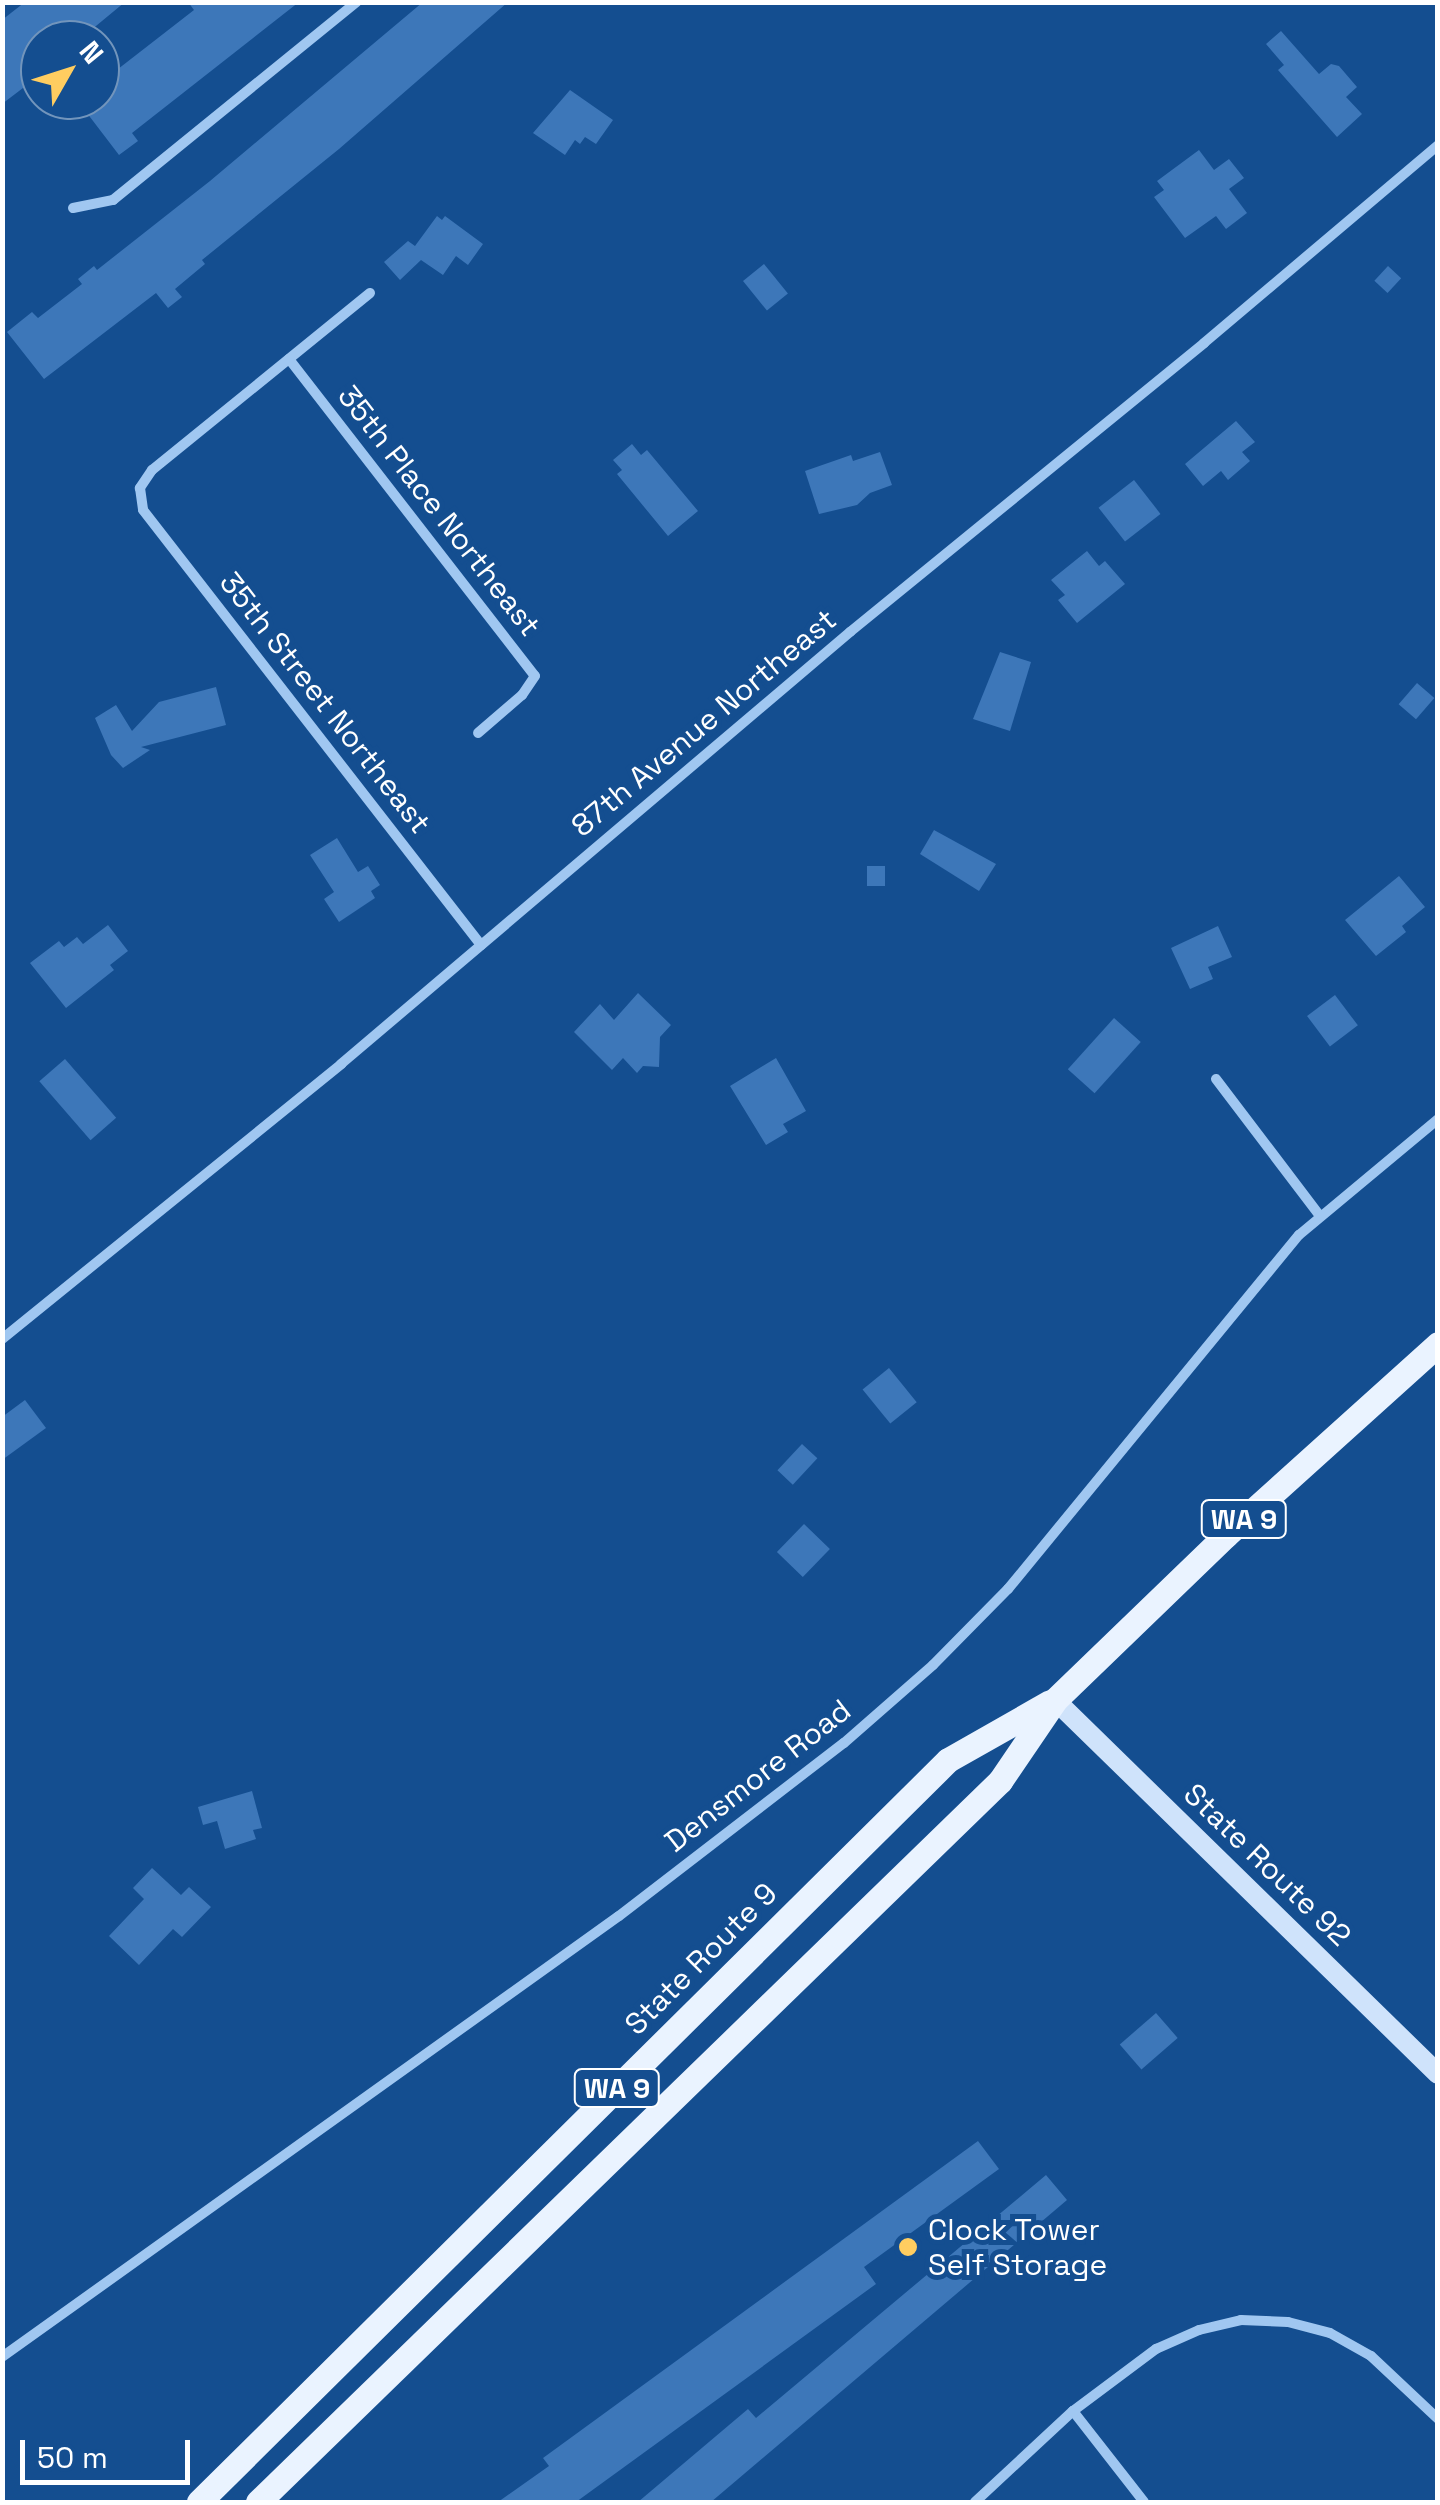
<!DOCTYPE html>
<html>
<head>
<meta charset="utf-8">
<style>
  body { margin:0 }
  #map { position:relative; width:1440px; height:2505px; overflow:hidden; background:#144e90; font-family:"Space Grotesk",sans-serif }
  div>[style] { position:absolute }
  .building>* { inset:0; background:#3d77b9; transform-origin:0 0 }
  .street>* { height:10px; margin:-5px; padding:0 5px; transform-origin:5px; border-radius:5px; background:#a0c7f1 }
  .secondary>* { height:20px; margin:-10px; padding:0 10px; transform-origin:10px; border-radius:10px; background:#cfe3fb }
  .primary>* { height:25px; margin:-12.5px; padding:0 12.5px; transform-origin:12.5px; border-radius:12.5px; background:#eaf3ff }
  .dots>* { width:28px; height:28px; translate:-50% -50%; box-sizing:border-box; border:5px solid #144e90; border-radius:50% }
  span { translate:-50% -50%; white-space:nowrap; text-align:center; line-height:1.15; -webkit-text-stroke:10px #144e90; paint-order:stroke }
  .shield-label span { padding:2px 8px; background:#144e90; border:2px solid; border-radius:8px; -webkit-text-stroke-width:0 }
  .shield-label { font-size:28px; color:#fff; font-weight:700 }
  .street-label { font-size:30px; color:#fff }
  .poi-label { font-size:30px; color:#fff }
  .left { translate:0 -50%; text-align:left }
  .frame { position:absolute; inset:0; border:5px solid #fff; pointer-events:none }
  .north { position:absolute; left:20px; top:20px; width:100px; height:100px; box-sizing:border-box; background:#144e90; border:2px solid #7295bc; border-radius:50%; rotate:51deg; font-size:28px; font-weight:700; line-height:40px; text-align:center; color:#fff }
  .north::after { content:''; display:block; margin:auto; width:35px; height:45px; background:#ffcd60; clip-path:polygon(50% 0,100% 100%,50% 72%,0 100%) }
  .scale { position:absolute; left:20px; top:2440px; width:170px; height:45px; box-sizing:border-box; border:5px solid #fff; border-top:0; padding-left:12px; font-size:30px; line-height:35px; white-space:nowrap; color:#fff; -webkit-text-stroke:8px #144e90; paint-order:stroke }
</style>
</head>
<body>
<div id="map">
  <div class="building">
    <div style="clip-path:polygon(25px 2px,125px 2px,79px 40px,40px 40px,40px 75px,2px 104px,2px 20px)"></div>
    <div style="clip-path:polygon(188px 2px,299px 2px,132px 133px,138px 141px,119px 155px,77px 100px,100px 100px,100px 83px,194px 10px)"></div>
    <div style="clip-path:polygon(423px 2px,508px 2px,339px 149px,202px 260px,205px 264px,175px 289px,182px 297px,168px 308px,156px 293px,44px 379px,7px 332px,32px 312px,38px 318px,82px 284px,78px 279px,94px 266px,97px 270px,210px 181px)"></div>
    <div style="clip-path:polygon(1281px 31px,1319px 74px,1331px 64px,1339px 66px,1357px 87px,1346px 97px,1362px 114px,1337px 137px,1278px 70px,1284px 65px,1266px 44px)"></div>
    <div style="clip-path:polygon(570px 90px,613px 120px,596px 144px,585px 137px,580px 144px,575px 140px,565px 155px,533px 133px)"></div>
    <div style="clip-path:polygon(1199px 150px,1214px 170px,1229px 159px,1244px 178px,1229px 189px,1247px 213px,1226px 229px,1216px 216px,1185px 238px,1154px 197px,1164px 190px,1157px 181px)"></div>
    <div style="clip-path:polygon(437px 216px,442px 220px,445px 216px,483px 244px,468px 265px,456px 256px,443px 275px,421px 260px,400px 280px,384px 262px,408px 241px,415px 246px)"></div>
    <div style="left:764px;top:264px;width:38px;height:27px;rotate:51deg"></div>
    <div style="left:1388px;top:266px;width:18px;height:20px;rotate:43deg"></div>
    <div style="clip-path:polygon(1236px 421px,1255px 442px,1242px 452px,1250px 461px,1228px 480px,1221px 471px,1203px 486px,1185px 464px)"></div>
    <div style="clip-path:polygon(632px 444px,641px 455px,647px 450px,698px 511px,668px 536px,617px 474px,622px 470px,613px 460px)"></div>
    <div style="clip-path:polygon(880px 452px,892px 485px,870px 493px,857px 505px,819px 514px,805px 471px,851px 455px,853px 461px)"></div>
    <div style="left:1134px;top:480px;width:43px;height:45px;rotate:52deg"></div>
    <div style="clip-path:polygon(1087px 551px,1099px 566px,1105px 561px,1125px 584px,1077px 623px,1058px 600px,1065px 595px,1051px 580px)"></div>
    <div style="clip-path:polygon(1000px 652px,1031px 662px,1010px 731px,973px 719px)"></div>
    <div style="left:1417px;top:683px;width:23px;height:28px;rotate:41deg"></div>
    <div style="clip-path:polygon(216px 687px,226px 725px,141px 747px,150px 750px,123px 768px,111px 755px,95px 718px,116px 705px,132px 731px,159px 702px)"></div>
    <div style="clip-path:polygon(934px 830px,996px 864px,979px 891px,920px 854px)"></div>
    <div style="clip-path:polygon(337px 838px,358px 872px,368px 866px,380px 885px,371px 891px,375px 898px,339px 922px,324px 899px,334px 892px,310px 855px)"></div>
    <div style="left:867px;top:866px;width:18px;height:20px"></div>
    <div style="clip-path:polygon(1399px 876px,1425px 907px,1402px 926px,1406px 932px,1376px 956px,1345px 920px)"></div>
    <div style="clip-path:polygon(108px 925px,128px 951px,110px 965px,114px 970px,66px 1008px,30px 963px,59px 941px,64px 947px,77px 937px,83px 944px)"></div>
    <div style="clip-path:polygon(1218px 926px,1232px 957px,1208px 967px,1213px 979px,1190px 989px,1171px 948px)"></div>
    <div style="clip-path:polygon(638px 993px,671px 1025px,660px 1037px,659px 1067px,643px 1066px,637px 1073px,623px 1058px,612px 1070px,574px 1032px,600px 1004px,614px 1020px)"></div>
    <div style="left:1335px;top:995px;width:38px;height:35px;rotate:53deg"></div>
    <div style="left:1114px;top:1018px;width:36px;height:69px;rotate:42deg"></div>
    <div style="clip-path:polygon(776px 1058px,806px 1111px,783px 1124px,788px 1132px,766px 1145px,730px 1086px)"></div>
    <div style="left:65px;top:1059px;width:78px;height:34px;rotate:49deg"></div>
    <div style="left:889px;top:1368px;width:44px;height:34px;rotate:51deg"></div>
    <div style="clip-path:polygon(25px 1400px,46px 1428px,2px 1460px,2px 1417px)"></div>
    <div style="left:802px;top:1444px;width:21px;height:36px;rotate:43deg"></div>
    <div style="left:804px;top:1524px;width:36px;height:39px;rotate:44deg"></div>
    <div style="clip-path:polygon(252px 1791px,262px 1828px,253px 1830px,256px 1839px,225px 1849px,217px 1821px,203px 1825px,198px 1807px)"></div>
    <div style="clip-path:polygon(152px 1868px,181px 1895px,189px 1887px,211px 1907px,182px 1937px,173px 1929px,139px 1965px,109px 1936px,144px 1899px,133px 1888px)"></div>
    <div style="left:1156px;top:2013px;width:33px;height:48px;rotate:49deg"></div>
    <div style="clip-path:polygon(978px 2141px,999px 2169px,864px 2267px,876px 2284px,576px 2502px,498px 2502px,549px 2466px,543px 2458px)"></div>
    <div style="clip-path:polygon(1046px 2175px,1067px 2200px,711px 2502px,638px 2502px,748px 2409px,756px 2418px)"></div>
  </div>
  <div class="street">
    <div style="left:73px;top:208px;width:41px;rotate:-11.3deg"></div>
    <div style="left:113px;top:200px;width:314px;rotate:-39.1deg"></div>
    <div style="left:370px;top:293px;width:281px;rotate:140.9deg"></div>
    <div style="left:152px;top:470px;width:22px;rotate:124deg"></div>
    <div style="left:140px;top:488px;width:22px;rotate:82deg"></div>
    <div style="left:143px;top:510px;width:551px;rotate:52.15deg"></div>
    <div style="left:289px;top:359px;width:401px;rotate:52.2deg"></div>
    <div style="left:535px;top:676px;width:23px;rotate:124deg"></div>
    <div style="left:522px;top:695px;width:58px;rotate:139.2deg"></div>
    <div style="left:1216px;top:1079px;width:172px;rotate:52.8deg"></div>
    <div style="left:2px;top:1339px;width:437px;rotate:-39deg"></div>
    <div style="left:341px;top:1064px;width:668px;rotate:-40.32deg"></div>
    <div style="left:850px;top:632px;width:457px;rotate:-39.2deg"></div>
    <div style="left:1204px;top:343px;width:307px;rotate:-40.2deg"></div>
    <div style="left:2px;top:2357px;width:758px;rotate:-35.56deg"></div>
    <div style="left:619px;top:1916px;width:284px;rotate:-37.6deg"></div>
    <div style="left:844px;top:1743px;width:118px;rotate:-41.2deg"></div>
    <div style="left:933px;top:1665px;width:107px;rotate:-45.4deg"></div>
    <div style="left:1008px;top:1589px;width:458px;rotate:-50.6deg"></div>
    <div style="left:1299px;top:1235px;width:181px;rotate:-39.8deg"></div>
    <div style="left:1073px;top:2411px;width:115px;rotate:52deg"></div>
    <div style="left:975px;top:2502px;width:134px;rotate:-42.9deg"></div>
    <div style="left:1073px;top:2411px;width:104px;rotate:-36.8deg"></div>
    <div style="left:1156px;top:2349px;width:47px;rotate:-23.8deg"></div>
    <div style="left:1199px;top:2330px;width:43px;rotate:-13.4deg"></div>
    <div style="left:1241px;top:2320px;width:47px;rotate:2.4deg"></div>
    <div style="left:1288px;top:2322px;width:43px;rotate:14.7deg"></div>
    <div style="left:1330px;top:2333px;width:47px;rotate:29.3deg"></div>
    <div style="left:1371px;top:2356px;width:92px;rotate:43.2deg"></div>
  </div>
  <div class="secondary">
    <div style="left:1055px;top:1700px;width:535px;rotate:44.32deg"></div>
  </div>
  <div class="primary">
    <div style="left:199px;top:2502px;width:1054px;rotate:-44.73deg"></div>
    <div style="left:948px;top:1760px;width:117px;rotate:-29.6deg"></div>
    <div style="left:258px;top:2502px;width:1035px;rotate:-44.18deg"></div>
    <div style="left:1000px;top:1781px;width:98px;rotate:-55.8deg"></div>
    <div style="left:1055px;top:1700px;width:238px;rotate:-44deg"></div>
    <div style="left:1226px;top:1535px;width:285px;rotate:-42deg"></div>
  </div>
  <div class="dots">
    <div style="left:908px;top:2247px;background:#ffcd60"></div>
  </div>
  <div class="shield-label">
    <span style="left:1244px;top:1519px">WA 9</span>
    <span style="left:617px;top:2088px">WA 9</span>
  </div>
  <div class="street-label">
    <span style="left:439px;top:511px;rotate:52deg">35th Place Northeast</span>
    <span style="left:325px;top:703px;rotate:52deg">35th Street Northeast</span>
    <span style="left:704px;top:723px;rotate:-40deg">87th Avenue Northeast</span>
    <span style="left:758px;top:1776px;rotate:-38deg">Densmore Road</span>
    <span style="left:1267px;top:1865px;rotate:44deg">State Route 92</span>
    <span style="left:701px;top:1959px;rotate:-45deg">State Route 9</span>
  </div>
  <div class="poi-label">
    <span class="left" style="left:928px;top:2247px">Clock Tower<br>Self Storage</span>
  </div>
  <div class="frame"></div>
  <div class="north">N</div>
  <div class="scale">50 m</div>
</div>
</body>
</html>
